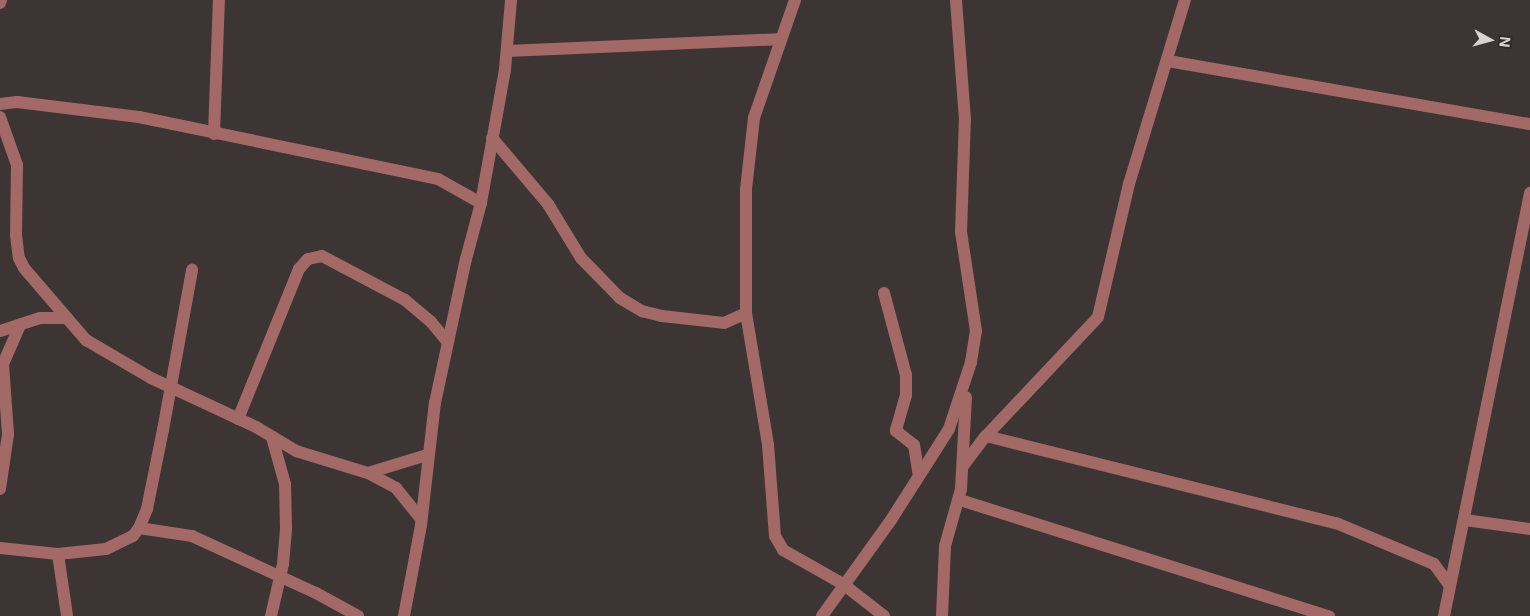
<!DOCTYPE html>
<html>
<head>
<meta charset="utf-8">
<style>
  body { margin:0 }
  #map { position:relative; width:1530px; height:616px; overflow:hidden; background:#3d3534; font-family:Inter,sans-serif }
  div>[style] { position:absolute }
  .minor>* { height:12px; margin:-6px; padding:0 6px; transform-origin:6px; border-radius:6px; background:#a36966 }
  span { translate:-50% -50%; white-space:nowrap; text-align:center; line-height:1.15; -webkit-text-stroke:5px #332b2a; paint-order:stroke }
  .north { position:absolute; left:1465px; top:15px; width:50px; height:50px; -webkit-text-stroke:4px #332b2a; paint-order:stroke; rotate:97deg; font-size:14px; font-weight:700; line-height:20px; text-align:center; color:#d8d3d3 }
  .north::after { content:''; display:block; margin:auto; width:18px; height:22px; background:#d8d3d3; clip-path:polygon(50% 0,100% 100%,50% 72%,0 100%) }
</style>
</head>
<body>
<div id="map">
  <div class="minor">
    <div style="left:795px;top:0;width:125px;rotate:109.2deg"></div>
    <div style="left:754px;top:118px;width:71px;rotate:96.4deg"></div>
    <div style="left:746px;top:189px;width:124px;rotate:90deg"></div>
    <div style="left:746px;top:313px;width:134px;rotate:80.5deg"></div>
    <div style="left:768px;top:445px;width:91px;rotate:85.6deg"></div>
    <div style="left:775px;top:536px;width:16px;rotate:60deg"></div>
    <div style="left:783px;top:550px;width:69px;rotate:29.5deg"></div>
    <div style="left:843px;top:584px;width:52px;rotate:38deg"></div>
    <div style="left:0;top:3px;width:3px;rotate:-72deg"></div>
    <div style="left:508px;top:51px;width:271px;rotate:-2.5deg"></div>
    <div style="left:1168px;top:61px;width:367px;rotate:9.9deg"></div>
    <div style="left:0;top:104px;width:17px;rotate:-7deg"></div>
    <div style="left:17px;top:102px;width:123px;rotate:7deg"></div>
    <div style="left:139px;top:117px;width:305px;rotate:11.7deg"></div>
    <div style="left:438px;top:179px;width:49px;rotate:29.2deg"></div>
    <div style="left:0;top:117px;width:51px;rotate:70.5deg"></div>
    <div style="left:17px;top:165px;width:70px;rotate:90.8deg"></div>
    <div style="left:16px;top:235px;width:23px;rotate:83deg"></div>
    <div style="left:19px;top:258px;width:11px;rotate:63deg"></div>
    <div style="left:24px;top:268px;width:95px;rotate:49.3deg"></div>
    <div style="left:86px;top:340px;width:75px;rotate:30.3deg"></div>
    <div style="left:151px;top:378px;width:116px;rotate:25deg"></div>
    <div style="left:256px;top:427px;width:47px;rotate:31deg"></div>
    <div style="left:296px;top:451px;width:75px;rotate:17deg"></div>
    <div style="left:368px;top:473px;width:32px;rotate:28deg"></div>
    <div style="left:396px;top:488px;width:40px;rotate:51deg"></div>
    <div style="left:214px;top:134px;width:134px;rotate:-87.9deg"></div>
    <div style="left:492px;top:138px;width:87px;rotate:49.7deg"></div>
    <div style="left:548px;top:204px;width:63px;rotate:58.6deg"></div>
    <div style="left:581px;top:258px;width:56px;rotate:45.7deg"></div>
    <div style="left:620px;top:298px;width:26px;rotate:31deg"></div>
    <div style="left:642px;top:311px;width:21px;rotate:14deg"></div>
    <div style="left:662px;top:316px;width:62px;rotate:6.4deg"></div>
    <div style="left:724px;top:323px;width:24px;rotate:-24deg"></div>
    <div style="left:884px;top:293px;width:85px;rotate:75deg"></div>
    <div style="left:906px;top:375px;width:20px;rotate:90deg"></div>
    <div style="left:906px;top:395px;width:37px;rotate:106deg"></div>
    <div style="left:896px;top:431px;width:23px;rotate:38deg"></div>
    <div style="left:914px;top:445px;width:31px;rotate:81deg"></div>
    <div style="left:0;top:331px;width:42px;rotate:-18deg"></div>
    <div style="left:40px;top:318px;width:25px"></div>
    <div style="left:238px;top:419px;width:162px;rotate:-67.9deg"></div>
    <div style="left:299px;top:269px;width:13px;rotate:-48deg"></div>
    <div style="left:308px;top:259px;width:14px;rotate:-12deg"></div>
    <div style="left:322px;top:256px;width:94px;rotate:27.9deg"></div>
    <div style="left:405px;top:300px;width:34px;rotate:40deg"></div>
    <div style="left:431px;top:322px;width:26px;rotate:50deg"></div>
    <div style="left:986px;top:436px;width:361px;rotate:14deg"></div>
    <div style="left:1336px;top:523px;width:106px;rotate:22.7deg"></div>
    <div style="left:1434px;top:564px;width:26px;rotate:54deg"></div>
    <div style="left:963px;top:466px;width:38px;rotate:-53deg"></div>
    <div style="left:986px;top:436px;width:163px;rotate:-46.7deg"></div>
    <div style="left:1098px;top:317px;width:137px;rotate:-76.9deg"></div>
    <div style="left:1129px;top:184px;width:192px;rotate:-73.1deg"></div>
    <div style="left:368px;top:473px;width:62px;rotate:-17deg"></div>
    <div style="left:0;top:489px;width:56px;rotate:-81.7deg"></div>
    <div style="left:8px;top:434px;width:70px;rotate:-94.1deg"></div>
    <div style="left:3px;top:364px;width:43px;rotate:-66.4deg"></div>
    <div style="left:960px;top:500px;width:387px;rotate:17.5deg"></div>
    <div style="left:1465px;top:520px;width:66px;rotate:7.9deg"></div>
    <div style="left:139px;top:528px;width:54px;rotate:8.6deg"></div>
    <div style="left:192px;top:536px;width:136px;rotate:24.7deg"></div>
    <div style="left:316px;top:593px;width:48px;rotate:28.7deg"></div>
    <div style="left:0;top:548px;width:58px;rotate:5.9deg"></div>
    <div style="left:58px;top:554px;width:48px;rotate:-5.9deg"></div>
    <div style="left:106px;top:549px;width:30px;rotate:-26deg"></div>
    <div style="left:133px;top:536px;width:10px;rotate:-53deg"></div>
    <div style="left:139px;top:528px;width:21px;rotate:-67deg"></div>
    <div style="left:147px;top:509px;width:81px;rotate:-78.6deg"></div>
    <div style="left:163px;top:430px;width:163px;rotate:-79.7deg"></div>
    <div style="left:58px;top:554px;width:63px;rotate:81.7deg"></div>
    <div style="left:271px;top:616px;width:53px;rotate:-77deg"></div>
    <div style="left:283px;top:564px;width:37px;rotate:-85deg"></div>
    <div style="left:286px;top:527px;width:43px;rotate:-91.3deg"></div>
    <div style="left:285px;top:484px;width:49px;rotate:-105.5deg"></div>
    <div style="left:404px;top:616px;width:93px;rotate:-79.4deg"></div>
    <div style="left:421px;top:525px;width:123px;rotate:-83.5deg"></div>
    <div style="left:435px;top:403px;width:147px;rotate:-77.9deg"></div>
    <div style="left:466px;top:259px;width:58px;rotate:-75deg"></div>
    <div style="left:481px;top:203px;width:136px;rotate:-79.8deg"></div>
    <div style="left:505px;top:69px;width:69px;rotate:-85deg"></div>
    <div style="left:822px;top:616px;width:118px;rotate:-54.3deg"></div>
    <div style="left:891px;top:520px;width:108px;rotate:-57.5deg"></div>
    <div style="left:949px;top:429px;width:71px;rotate:-71.8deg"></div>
    <div style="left:971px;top:362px;width:31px;rotate:-81deg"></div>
    <div style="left:976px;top:331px;width:100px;rotate:-98.6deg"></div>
    <div style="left:961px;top:232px;width:112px;rotate:-88deg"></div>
    <div style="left:965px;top:120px;width:120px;rotate:-94.3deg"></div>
    <div style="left:942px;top:616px;width:70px;rotate:-87.5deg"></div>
    <div style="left:945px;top:546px;width:59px;rotate:-74.3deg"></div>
    <div style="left:961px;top:489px;width:92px;rotate:-86.9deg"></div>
    <div style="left:1444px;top:616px;width:432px;rotate:-78.5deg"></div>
  </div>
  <div class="north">N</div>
</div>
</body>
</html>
